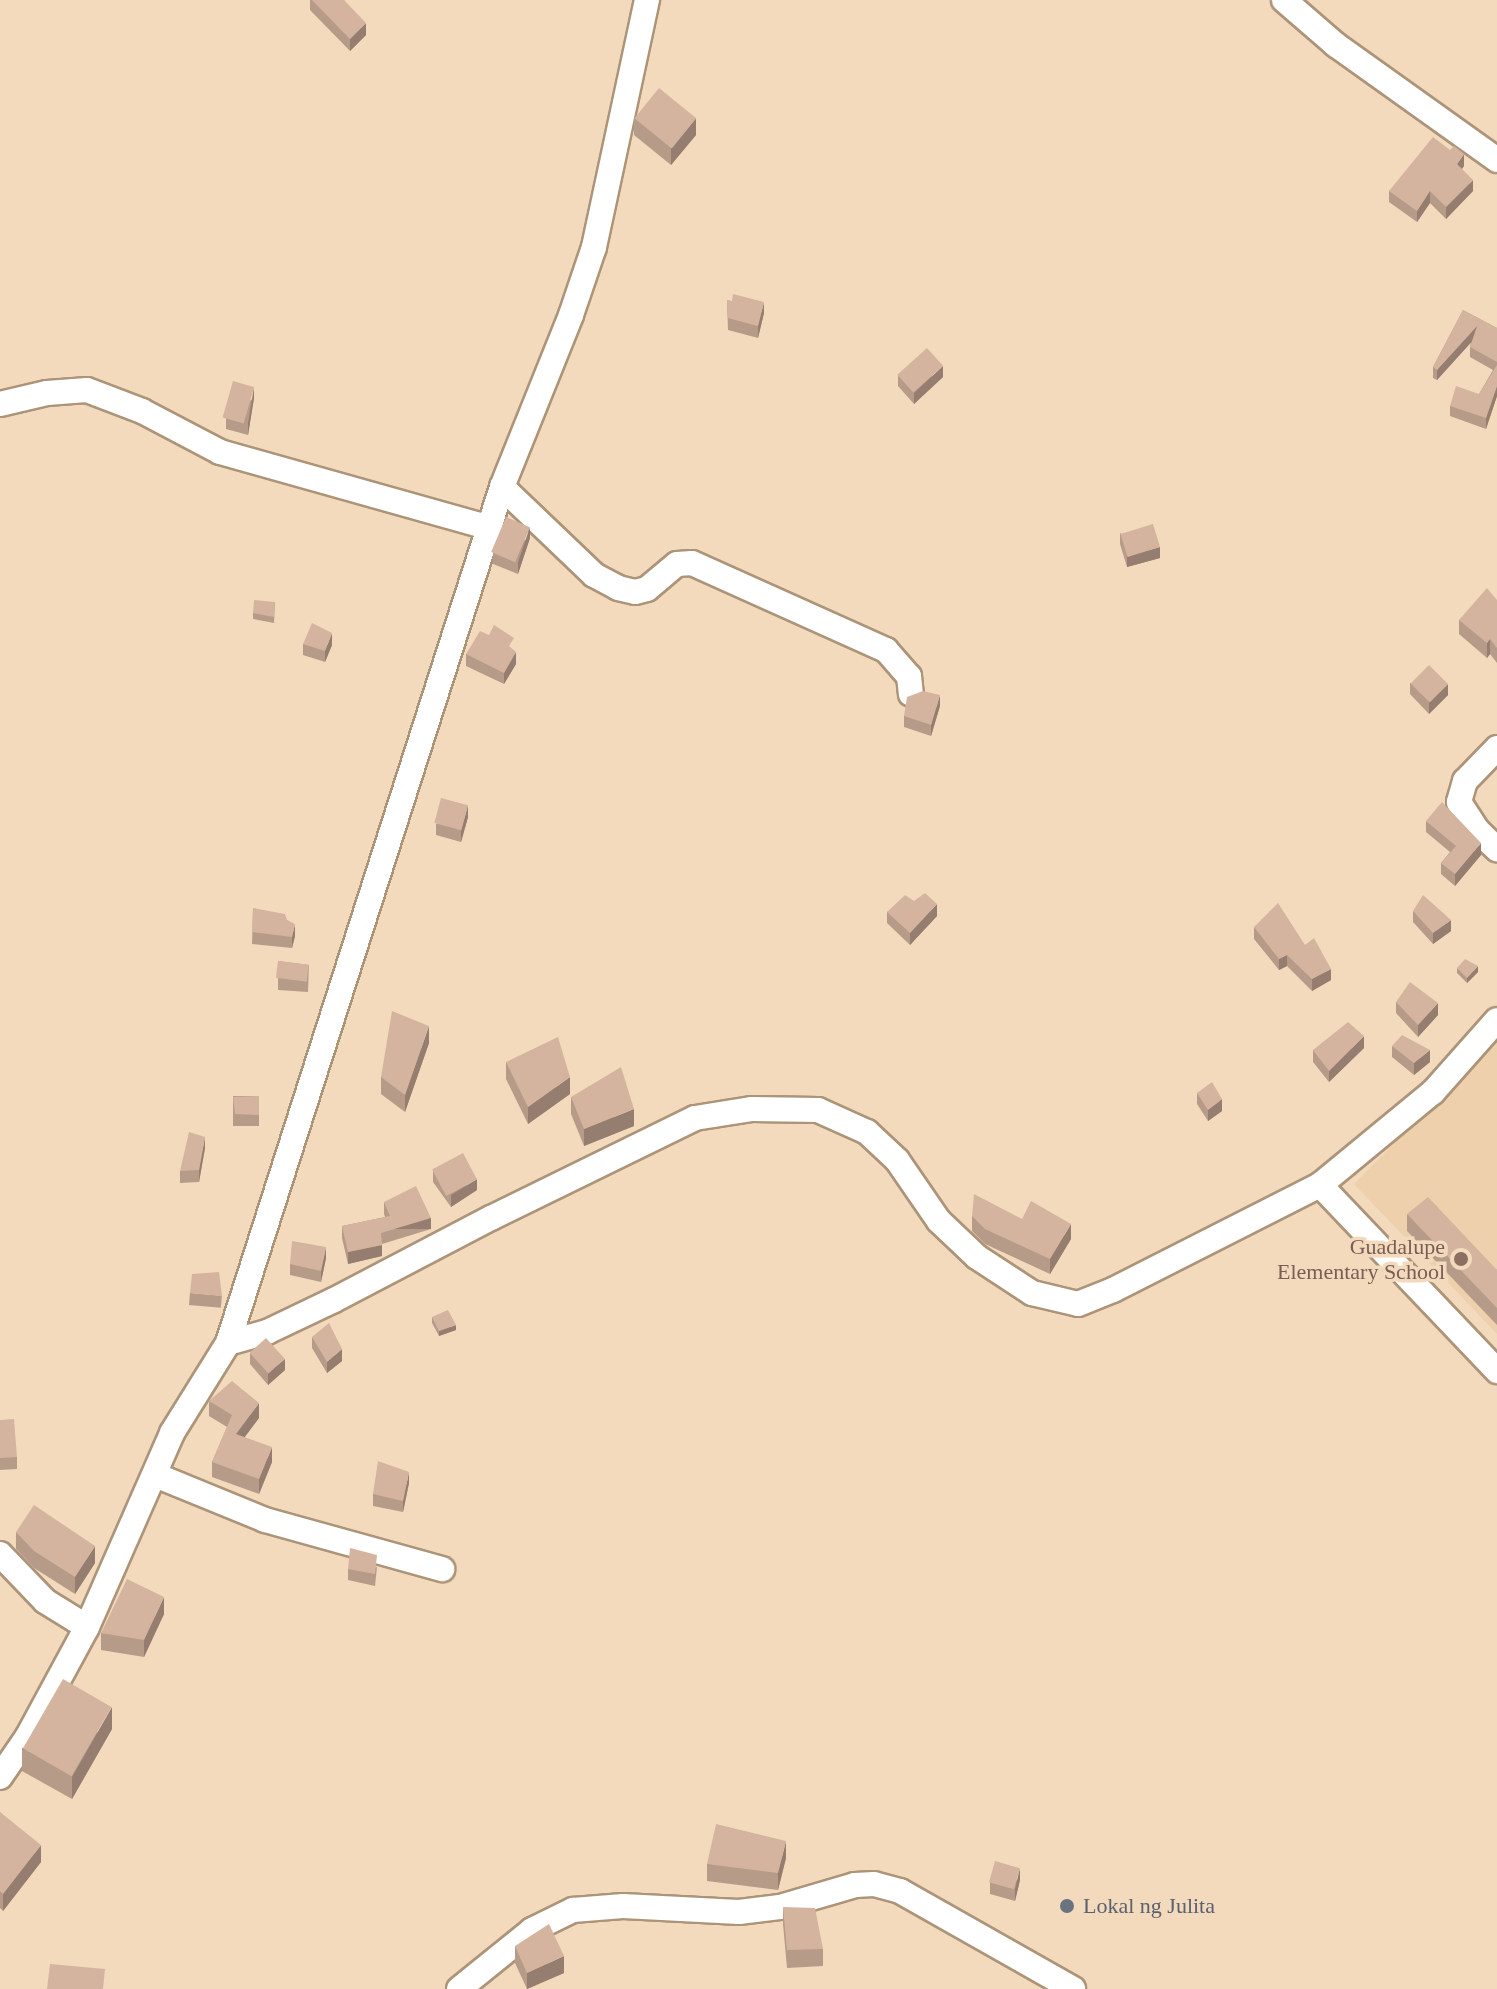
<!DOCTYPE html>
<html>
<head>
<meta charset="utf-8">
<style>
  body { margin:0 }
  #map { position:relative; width:1497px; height:1989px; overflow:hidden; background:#f3dabd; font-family:"Times New Roman",serif }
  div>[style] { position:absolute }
  .built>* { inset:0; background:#eed0ac }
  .roads { filter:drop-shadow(2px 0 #ac9479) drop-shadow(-2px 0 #ac9479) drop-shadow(0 2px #ac9479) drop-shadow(0 -2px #ac9479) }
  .minor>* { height:24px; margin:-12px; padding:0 12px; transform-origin:12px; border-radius:12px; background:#fff }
  .wall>* { inset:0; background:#b79b89; transform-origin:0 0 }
  .shaded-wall>* { inset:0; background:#957e6f; transform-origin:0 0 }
  .building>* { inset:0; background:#d5b49f; transform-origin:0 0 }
  .dots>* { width:22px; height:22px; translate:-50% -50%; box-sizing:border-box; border:4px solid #f3dabd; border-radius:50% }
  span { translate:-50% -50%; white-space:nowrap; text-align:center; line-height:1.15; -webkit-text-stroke:7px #f3dabd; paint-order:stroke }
  .education-label { font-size:22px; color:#785e54 }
  .right { translate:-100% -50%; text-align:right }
  .worship-label { font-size:22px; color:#5b616d }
  .left { translate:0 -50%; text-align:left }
</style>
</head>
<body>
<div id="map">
  <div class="built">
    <div style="clip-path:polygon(1497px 1039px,1497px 1334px,1354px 1184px)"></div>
  </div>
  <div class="roads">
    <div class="minor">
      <div style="left:1284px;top:0;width:69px;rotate:40.9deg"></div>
      <div style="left:1336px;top:45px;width:198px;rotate:35.5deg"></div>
      <div style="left:0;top:404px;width:48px;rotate:-13.2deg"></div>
      <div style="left:47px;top:393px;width:40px;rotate:-4.3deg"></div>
      <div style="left:87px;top:390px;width:59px;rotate:20.9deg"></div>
      <div style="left:142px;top:411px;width:88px;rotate:27.7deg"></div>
      <div style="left:220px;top:452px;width:281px;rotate:15.7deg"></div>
      <div style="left:502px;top:487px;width:127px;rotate:43.7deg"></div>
      <div style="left:594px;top:575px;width:27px;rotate:28deg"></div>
      <div style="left:618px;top:588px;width:17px;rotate:13deg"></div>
      <div style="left:635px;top:592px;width:12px;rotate:-14deg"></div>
      <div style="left:647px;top:589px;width:39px;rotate:-40deg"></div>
      <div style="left:677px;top:564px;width:15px;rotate:-4deg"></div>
      <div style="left:692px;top:563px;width:213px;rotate:24.2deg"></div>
      <div style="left:886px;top:650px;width:35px;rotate:49deg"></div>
      <div style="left:909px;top:676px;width:18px;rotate:84deg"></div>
      <div style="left:1497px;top:748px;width:46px;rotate:134.1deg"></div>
      <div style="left:1465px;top:781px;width:22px;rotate:106deg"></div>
      <div style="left:1459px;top:802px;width:33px;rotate:57deg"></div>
      <div style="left:1477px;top:830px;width:28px;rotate:44deg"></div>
      <div style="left:1320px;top:1185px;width:257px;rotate:46.4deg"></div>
      <div style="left:228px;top:1343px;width:41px;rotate:-15.8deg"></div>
      <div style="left:267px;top:1332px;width:74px;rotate:-25.5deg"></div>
      <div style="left:334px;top:1300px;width:177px;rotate:-27.6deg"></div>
      <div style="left:491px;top:1218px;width:227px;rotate:-26.1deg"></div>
      <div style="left:695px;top:1118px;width:58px;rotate:-9deg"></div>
      <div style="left:752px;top:1109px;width:66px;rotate:0.9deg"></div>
      <div style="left:818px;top:1110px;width:54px;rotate:24.2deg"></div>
      <div style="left:867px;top:1132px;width:41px;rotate:43deg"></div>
      <div style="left:897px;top:1160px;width:74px;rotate:55.5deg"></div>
      <div style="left:939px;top:1221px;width:52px;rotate:43.5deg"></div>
      <div style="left:977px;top:1257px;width:66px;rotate:33.2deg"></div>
      <div style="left:1032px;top:1293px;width:47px;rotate:13.4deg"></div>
      <div style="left:1078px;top:1304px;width:38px;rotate:-22deg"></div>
      <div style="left:1113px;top:1290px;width:232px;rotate:-26.9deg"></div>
      <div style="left:1320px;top:1185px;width:146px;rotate:-39.5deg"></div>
      <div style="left:1433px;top:1092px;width:96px;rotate:-48.4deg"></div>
      <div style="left:155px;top:1475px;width:119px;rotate:22.2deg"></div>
      <div style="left:265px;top:1520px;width:184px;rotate:15.5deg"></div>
      <div style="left:0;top:1554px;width:65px;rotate:46.2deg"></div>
      <div style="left:45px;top:1601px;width:49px;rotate:31.8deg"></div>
      <div style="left:0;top:1777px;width:50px;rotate:-55.7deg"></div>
      <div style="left:28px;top:1736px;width:124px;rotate:-61.6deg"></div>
      <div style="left:87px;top:1627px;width:212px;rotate:-66.3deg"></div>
      <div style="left:172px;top:1433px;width:106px;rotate:-58.1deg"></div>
      <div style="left:228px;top:1343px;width:899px;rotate:-72.25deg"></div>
      <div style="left:502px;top:487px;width:185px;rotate:-68.1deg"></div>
      <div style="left:571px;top:315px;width:72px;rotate:-71.3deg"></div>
      <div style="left:594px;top:247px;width:253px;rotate:-77.9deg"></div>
      <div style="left:459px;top:1989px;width:94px;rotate:-38.9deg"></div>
      <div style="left:532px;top:1930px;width:46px;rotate:-26deg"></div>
      <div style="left:573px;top:1910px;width:50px;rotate:-4.6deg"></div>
      <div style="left:623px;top:1906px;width:116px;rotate:3deg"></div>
      <div style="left:739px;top:1912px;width:41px;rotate:-7deg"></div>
      <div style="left:780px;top:1907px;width:78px;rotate:-16.3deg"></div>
      <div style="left:855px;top:1885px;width:19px;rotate:-3deg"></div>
      <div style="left:874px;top:1884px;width:27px;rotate:15deg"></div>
      <div style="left:900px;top:1891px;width:199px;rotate:29.5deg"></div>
    </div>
  </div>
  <div class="wall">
    <div style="clip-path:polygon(310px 0,344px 0,366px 35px,350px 51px,310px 10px)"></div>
    <div style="clip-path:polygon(634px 118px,696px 135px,671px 165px,634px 135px)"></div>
    <div style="clip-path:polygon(1464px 166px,1462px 169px,1473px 191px,1446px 219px,1430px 203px,1417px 222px,1389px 202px,1389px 191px)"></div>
    <div style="clip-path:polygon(727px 300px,764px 313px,758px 338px,728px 330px)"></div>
    <div style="clip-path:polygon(1463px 310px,1497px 328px,1497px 396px,1486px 429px,1450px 416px,1450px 406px,1479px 394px,1493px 370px,1470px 357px,1470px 347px,1471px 342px,1437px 380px,1433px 378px,1433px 367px)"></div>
    <div style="clip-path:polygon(898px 375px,943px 377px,914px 404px,898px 386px)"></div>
    <div style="clip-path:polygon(254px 398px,248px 435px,226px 429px,226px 418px)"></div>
    <div style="clip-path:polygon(1120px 533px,1160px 558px,1127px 567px,1120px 544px)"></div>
    <div style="clip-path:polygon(530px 538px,518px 574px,493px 564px,493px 553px)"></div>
    <div style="clip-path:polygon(1497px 600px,1497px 663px,1490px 654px,1487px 658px,1459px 634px,1459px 620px)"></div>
    <div style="clip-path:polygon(275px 602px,274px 623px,253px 619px,253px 613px)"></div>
    <div style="clip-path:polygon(303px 644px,332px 645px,325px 662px,303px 655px)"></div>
    <div style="clip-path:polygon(514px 650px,516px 664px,504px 684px,466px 666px,466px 654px)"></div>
    <div style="clip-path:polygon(1410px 683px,1448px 695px,1429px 714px,1410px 694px)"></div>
    <div style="clip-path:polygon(940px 706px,931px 736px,904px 727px,904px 716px)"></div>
    <div style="clip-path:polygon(468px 817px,461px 842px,436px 835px,436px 824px)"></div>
    <div style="clip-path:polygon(1426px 821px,1481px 855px,1455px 886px,1441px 874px,1441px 863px,1450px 852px,1426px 832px)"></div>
    <div style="clip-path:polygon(914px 901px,937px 916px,910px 945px,887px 923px,887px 912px)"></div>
    <div style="clip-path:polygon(253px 908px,287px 920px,295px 936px,292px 948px,252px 944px)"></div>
    <div style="clip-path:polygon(1413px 911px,1451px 931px,1433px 944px,1413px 922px)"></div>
    <div style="clip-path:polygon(1254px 927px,1305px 945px,1331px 980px,1312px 991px,1287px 966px,1279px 970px,1254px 939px)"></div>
    <div style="clip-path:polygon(278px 961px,309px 965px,308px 992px,278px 990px)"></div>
    <div style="clip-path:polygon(1457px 968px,1478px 972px,1467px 983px,1457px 973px)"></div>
    <div style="clip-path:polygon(1396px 1002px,1438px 1015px,1418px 1037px,1396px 1013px)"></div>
    <div style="clip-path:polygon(429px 1043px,405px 1112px,381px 1094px,381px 1077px)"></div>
    <div style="clip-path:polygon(1392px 1046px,1430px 1062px,1414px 1075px,1392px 1057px)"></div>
    <div style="clip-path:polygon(1364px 1048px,1329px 1082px,1313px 1062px,1313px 1050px)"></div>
    <div style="clip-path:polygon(506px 1062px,570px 1094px,528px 1124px,506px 1079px)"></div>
    <div style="clip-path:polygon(1197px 1093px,1222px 1111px,1208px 1121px,1197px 1104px)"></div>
    <div style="left:259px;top:1096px;width:30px;height:26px;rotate:90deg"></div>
    <div style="clip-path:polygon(571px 1097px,634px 1126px,584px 1146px,571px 1114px)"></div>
    <div style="clip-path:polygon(205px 1148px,199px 1182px,180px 1183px,180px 1171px)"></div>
    <div style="clip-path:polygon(433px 1171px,477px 1190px,451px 1207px,433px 1182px)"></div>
    <div style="clip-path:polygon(384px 1202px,431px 1229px,382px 1244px,382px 1256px,348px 1264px,342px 1238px,342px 1226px,385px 1217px,384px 1214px)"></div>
    <div style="clip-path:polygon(1407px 1214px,1497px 1270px,1497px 1325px,1407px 1231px)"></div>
    <div style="clip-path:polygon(972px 1216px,1022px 1219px,1071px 1239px,1050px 1274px,985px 1244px,972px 1231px)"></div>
    <div style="clip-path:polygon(326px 1258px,321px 1282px,290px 1275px,290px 1264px)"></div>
    <div style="left:190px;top:1293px;width:32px;height:12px;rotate:5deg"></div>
    <div style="clip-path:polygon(432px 1317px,456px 1330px,439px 1336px,432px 1323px)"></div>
    <div style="clip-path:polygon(312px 1337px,342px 1361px,327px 1373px,312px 1348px)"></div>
    <div style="clip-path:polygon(250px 1353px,285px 1370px,268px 1385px,250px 1364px)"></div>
    <div style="clip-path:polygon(209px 1401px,259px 1418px,244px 1437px,272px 1462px,259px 1494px,212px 1477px,212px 1462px,227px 1427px,209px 1416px)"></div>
    <div style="clip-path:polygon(0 1420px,17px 1457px,17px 1469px,0 1470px)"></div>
    <div style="clip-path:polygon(409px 1483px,403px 1512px,373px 1506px,373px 1494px)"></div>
    <div style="clip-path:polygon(16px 1532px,95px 1563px,75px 1594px,34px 1568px,16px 1549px)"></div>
    <div style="clip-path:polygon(377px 1567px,375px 1586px,348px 1580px,348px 1569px)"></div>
    <div style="clip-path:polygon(164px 1614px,144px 1657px,101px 1650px,101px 1633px)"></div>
    <div style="clip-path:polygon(112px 1729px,72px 1799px,22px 1771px,22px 1748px)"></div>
    <div style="clip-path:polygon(0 1812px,41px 1862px,3px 1911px,0 1908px)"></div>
    <div style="clip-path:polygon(786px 1858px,778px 1890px,707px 1881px,707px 1864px)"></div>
    <div style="clip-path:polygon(1020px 1880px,1015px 1901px,990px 1894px,990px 1882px)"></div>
    <div style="clip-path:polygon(783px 1907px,823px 1949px,823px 1966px,787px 1968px,783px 1924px)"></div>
    <div style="clip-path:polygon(515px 1946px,564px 1973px,527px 1989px,515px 1963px)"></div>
  </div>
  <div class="shaded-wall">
    <div style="clip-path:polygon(366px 23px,366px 35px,350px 51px,350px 39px)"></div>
    <div style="clip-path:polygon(696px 118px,696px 135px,671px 165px,671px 148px)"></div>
    <div style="clip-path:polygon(1464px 154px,1464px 166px,1457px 175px,1457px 164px)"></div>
    <div style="clip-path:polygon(1473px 180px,1473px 191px,1446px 219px,1446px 207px)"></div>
    <div style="clip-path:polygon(1430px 191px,1430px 203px,1417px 222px,1417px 211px)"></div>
    <div style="clip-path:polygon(764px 302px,764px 313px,758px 338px,758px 326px)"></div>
    <div style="clip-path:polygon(1477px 326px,1477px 336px,1437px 380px,1437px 370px)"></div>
    <div style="clip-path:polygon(943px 366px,943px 377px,914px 404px,914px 393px)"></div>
    <div style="clip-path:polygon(1497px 386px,1497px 396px,1486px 429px,1486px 418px)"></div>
    <div style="clip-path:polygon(254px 387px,254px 398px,248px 435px,248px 423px)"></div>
    <div style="clip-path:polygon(530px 527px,530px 538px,518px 574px,518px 562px)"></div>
    <div style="clip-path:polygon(1160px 547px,1160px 558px,1127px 567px,1127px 556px)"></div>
    <div style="clip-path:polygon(332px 633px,332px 645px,325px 662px,325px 651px)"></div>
    <div style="clip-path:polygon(1490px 639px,1490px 654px,1487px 658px,1487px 643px)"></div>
    <div style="clip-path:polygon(516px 652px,516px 664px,504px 684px,504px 673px)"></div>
    <div style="clip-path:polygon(1448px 684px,1448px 695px,1429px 714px,1429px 702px)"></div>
    <div style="clip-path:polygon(940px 695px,940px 706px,931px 736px,931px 725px)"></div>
    <div style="clip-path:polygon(468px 805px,468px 817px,461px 842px,461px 831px)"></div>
    <div style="clip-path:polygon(1481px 843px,1481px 855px,1455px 886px,1455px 874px)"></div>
    <div style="clip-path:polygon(937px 904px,937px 916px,910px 945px,910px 933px)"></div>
    <div style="clip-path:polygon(1451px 920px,1451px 931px,1433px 944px,1433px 933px)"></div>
    <div style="clip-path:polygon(295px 924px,295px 936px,292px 948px,292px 937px)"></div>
    <div style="clip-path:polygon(1287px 955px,1287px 966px,1279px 970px,1279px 959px)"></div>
    <div style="clip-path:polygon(1478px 966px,1478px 972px,1467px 983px,1467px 978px)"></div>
    <div style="clip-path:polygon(1331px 969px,1331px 980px,1312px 991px,1312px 979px)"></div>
    <div style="clip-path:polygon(1438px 1003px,1438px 1015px,1418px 1037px,1418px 1025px)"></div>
    <div style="clip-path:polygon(429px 1026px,429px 1043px,405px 1112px,405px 1095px)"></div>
    <div style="clip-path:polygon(1364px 1036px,1364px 1048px,1329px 1082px,1329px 1071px)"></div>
    <div style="clip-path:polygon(1430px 1050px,1430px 1062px,1414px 1075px,1414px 1063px)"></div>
    <div style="clip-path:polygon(570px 1077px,570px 1094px,528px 1124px,528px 1107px)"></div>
    <div style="clip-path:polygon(1222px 1099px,1222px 1111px,1208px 1121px,1208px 1110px)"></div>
    <div style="clip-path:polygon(634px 1109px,634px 1126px,584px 1146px,584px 1129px)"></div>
    <div style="clip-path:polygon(205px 1137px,205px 1148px,199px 1182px,199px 1170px)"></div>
    <div style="clip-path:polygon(477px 1179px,477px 1190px,451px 1207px,451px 1195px)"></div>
    <div style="left:431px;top:1218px;width:11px;height:52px;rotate:90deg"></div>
    <div style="clip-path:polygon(1071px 1224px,1071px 1239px,1050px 1274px,1050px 1259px)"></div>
    <div style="clip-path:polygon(382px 1245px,382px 1256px,348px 1264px,348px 1252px)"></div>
    <div style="clip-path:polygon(326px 1247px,326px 1258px,321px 1282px,321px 1271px)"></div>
    <div style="clip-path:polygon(456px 1325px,456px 1330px,439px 1336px,439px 1331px)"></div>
    <div style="clip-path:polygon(342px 1349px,342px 1361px,327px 1373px,327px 1362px)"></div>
    <div style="clip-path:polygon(285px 1359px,285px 1370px,268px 1385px,268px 1373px)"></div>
    <div style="clip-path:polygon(259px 1403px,259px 1418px,236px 1449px,236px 1434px)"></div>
    <div style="clip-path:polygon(272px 1447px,272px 1462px,259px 1494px,259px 1479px)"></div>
    <div style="clip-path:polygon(409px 1472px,409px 1483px,403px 1512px,403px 1501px)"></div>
    <div style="clip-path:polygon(95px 1546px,95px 1563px,75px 1594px,75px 1577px)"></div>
    <div style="clip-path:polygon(164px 1597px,164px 1614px,144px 1657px,144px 1640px)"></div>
    <div style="clip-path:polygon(112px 1707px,112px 1729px,72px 1799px,72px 1777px)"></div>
    <div style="clip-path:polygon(786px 1841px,786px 1858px,778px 1890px,778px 1873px)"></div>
    <div style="clip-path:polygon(41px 1845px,41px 1862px,3px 1911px,3px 1894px)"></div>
    <div style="clip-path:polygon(1020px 1868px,1020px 1880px,1015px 1901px,1015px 1889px)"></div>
    <div style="clip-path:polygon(564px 1956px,564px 1973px,527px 1989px,527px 1973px)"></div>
  </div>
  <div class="building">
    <div style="clip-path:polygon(312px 0,344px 0,366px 23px,350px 39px)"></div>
    <div style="left:659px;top:88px;width:48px;height:39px;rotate:39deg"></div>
    <div style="clip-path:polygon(1433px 137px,1450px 150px,1454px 146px,1464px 154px,1457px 164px,1473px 180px,1446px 207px,1430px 191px,1417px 211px,1389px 191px)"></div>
    <div style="clip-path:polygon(733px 294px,764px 302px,758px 326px,728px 318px,727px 300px,732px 301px)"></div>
    <div style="clip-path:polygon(1463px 310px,1497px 328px,1497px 362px,1470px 347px,1477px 326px,1437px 370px,1433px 367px)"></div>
    <div style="left:927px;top:348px;width:24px;height:40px;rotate:48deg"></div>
    <div style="clip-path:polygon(1497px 365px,1497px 386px,1486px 418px,1450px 406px,1456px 386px,1479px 394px)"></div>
    <div style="left:233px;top:381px;width:22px;height:38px;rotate:16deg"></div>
    <div style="left:506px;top:517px;width:26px;height:38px;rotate:23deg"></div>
    <div style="left:1153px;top:524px;width:24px;height:34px;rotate:73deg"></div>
    <div style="clip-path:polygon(1487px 588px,1497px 600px,1497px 648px,1490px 639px,1487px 643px,1459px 620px)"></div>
    <div style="clip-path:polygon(254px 600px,275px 602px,274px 617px,253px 613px)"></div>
    <div style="clip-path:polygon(312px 623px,332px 633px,325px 651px,303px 644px)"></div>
    <div style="clip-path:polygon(494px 625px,514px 638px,509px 646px,516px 652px,504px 673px,466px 654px,480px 631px,489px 635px)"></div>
    <div style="left:1429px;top:665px;width:27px;height:26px;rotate:45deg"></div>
    <div style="clip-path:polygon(923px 691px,940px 695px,931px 725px,904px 716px,907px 697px)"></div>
    <div style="left:441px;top:798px;width:28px;height:26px;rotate:15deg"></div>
    <div style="clip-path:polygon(1442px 802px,1481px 843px,1455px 874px,1441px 863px,1456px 846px,1426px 821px)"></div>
    <div style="clip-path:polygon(925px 893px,937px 904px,910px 933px,887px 912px,905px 895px,914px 901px)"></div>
    <div style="clip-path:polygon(1423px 895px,1451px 920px,1433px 933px,1413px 911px)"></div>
    <div style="clip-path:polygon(1278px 903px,1305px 945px,1314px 938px,1331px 969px,1312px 979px,1287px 955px,1279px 959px,1254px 927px)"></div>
    <div style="clip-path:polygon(253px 908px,285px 914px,287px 920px,295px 924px,292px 937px,252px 932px)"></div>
    <div style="clip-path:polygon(1465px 959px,1478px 966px,1467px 978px,1457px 968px)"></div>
    <div style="left:278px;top:961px;width:31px;height:17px;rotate:7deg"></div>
    <div style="clip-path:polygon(1410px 982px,1438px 1003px,1418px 1025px,1396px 1002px)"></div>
    <div style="clip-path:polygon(392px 1011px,429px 1026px,405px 1095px,381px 1077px)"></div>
    <div style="clip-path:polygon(1348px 1022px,1364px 1036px,1329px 1071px,1313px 1050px)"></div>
    <div style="clip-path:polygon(1402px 1035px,1430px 1050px,1414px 1063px,1392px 1046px)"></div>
    <div style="clip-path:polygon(558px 1037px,570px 1077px,528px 1107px,506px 1062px)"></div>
    <div style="clip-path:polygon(621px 1067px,634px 1109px,584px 1129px,571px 1097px)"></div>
    <div style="clip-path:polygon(1212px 1082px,1222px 1099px,1208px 1110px,1197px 1093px)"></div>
    <div style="clip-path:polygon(259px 1096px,259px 1115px,235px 1114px,233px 1097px)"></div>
    <div style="clip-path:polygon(189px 1132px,205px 1137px,199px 1170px,180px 1171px)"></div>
    <div style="left:463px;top:1153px;width:30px;height:35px;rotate:62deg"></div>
    <div style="clip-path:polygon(416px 1186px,431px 1218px,381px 1233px,382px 1245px,348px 1252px,342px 1226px,390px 1216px,384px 1202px)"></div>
    <div style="clip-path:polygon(974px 1194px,1022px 1219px,1031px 1201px,1071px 1224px,1050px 1259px,985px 1229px,972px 1216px)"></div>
    <div style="clip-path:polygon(1428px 1197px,1497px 1270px,1497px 1308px,1407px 1214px)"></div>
    <div style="clip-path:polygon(292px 1241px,326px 1247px,321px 1271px,290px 1264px)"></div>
    <div style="clip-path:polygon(219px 1272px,222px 1296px,190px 1293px,192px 1274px)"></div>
    <div style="clip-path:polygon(448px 1310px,456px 1325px,439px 1331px,432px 1317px)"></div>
    <div style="clip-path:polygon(329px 1323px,342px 1349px,327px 1362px,312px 1337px)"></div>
    <div style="left:266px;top:1338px;width:28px;height:22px;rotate:48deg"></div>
    <div style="clip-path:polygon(232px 1381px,259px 1403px,236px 1434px,272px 1447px,259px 1479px,212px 1462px,232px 1415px,209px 1401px)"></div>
    <div style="clip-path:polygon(14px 1419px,17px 1457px,0 1458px,0 1420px)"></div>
    <div style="clip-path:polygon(378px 1461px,409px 1472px,403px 1501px,373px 1494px)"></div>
    <div style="clip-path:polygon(34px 1505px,95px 1546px,75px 1577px,34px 1551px,16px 1532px)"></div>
    <div style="clip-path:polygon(350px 1548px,377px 1555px,375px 1574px,348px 1569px)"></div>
    <div style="clip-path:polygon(127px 1579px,164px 1597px,144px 1640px,101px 1633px)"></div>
    <div style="left:63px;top:1679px;width:56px;height:80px;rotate:30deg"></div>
    <div style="clip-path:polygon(0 1812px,41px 1845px,3px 1894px,0 1891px)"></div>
    <div style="clip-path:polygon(716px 1824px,786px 1841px,778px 1873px,707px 1864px)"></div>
    <div style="left:995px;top:1861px;width:26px;height:22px;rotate:16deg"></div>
    <div style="clip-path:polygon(783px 1907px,815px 1908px,823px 1949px,787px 1950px)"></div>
    <div style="clip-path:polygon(549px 1924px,564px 1956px,527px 1973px,515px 1946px)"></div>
    <div style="clip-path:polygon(50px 1964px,105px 1969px,103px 1989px,47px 1989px)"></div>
  </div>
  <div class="dots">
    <div style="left:1461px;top:1259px;background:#8d6e63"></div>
    <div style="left:1067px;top:1906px;background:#6b7280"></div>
  </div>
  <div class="education-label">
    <span class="right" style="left:1445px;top:1259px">Guadalupe<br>Elementary School</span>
  </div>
  <div class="worship-label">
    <span class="left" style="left:1083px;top:1906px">Lokal ng Julita</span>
  </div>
</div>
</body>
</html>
